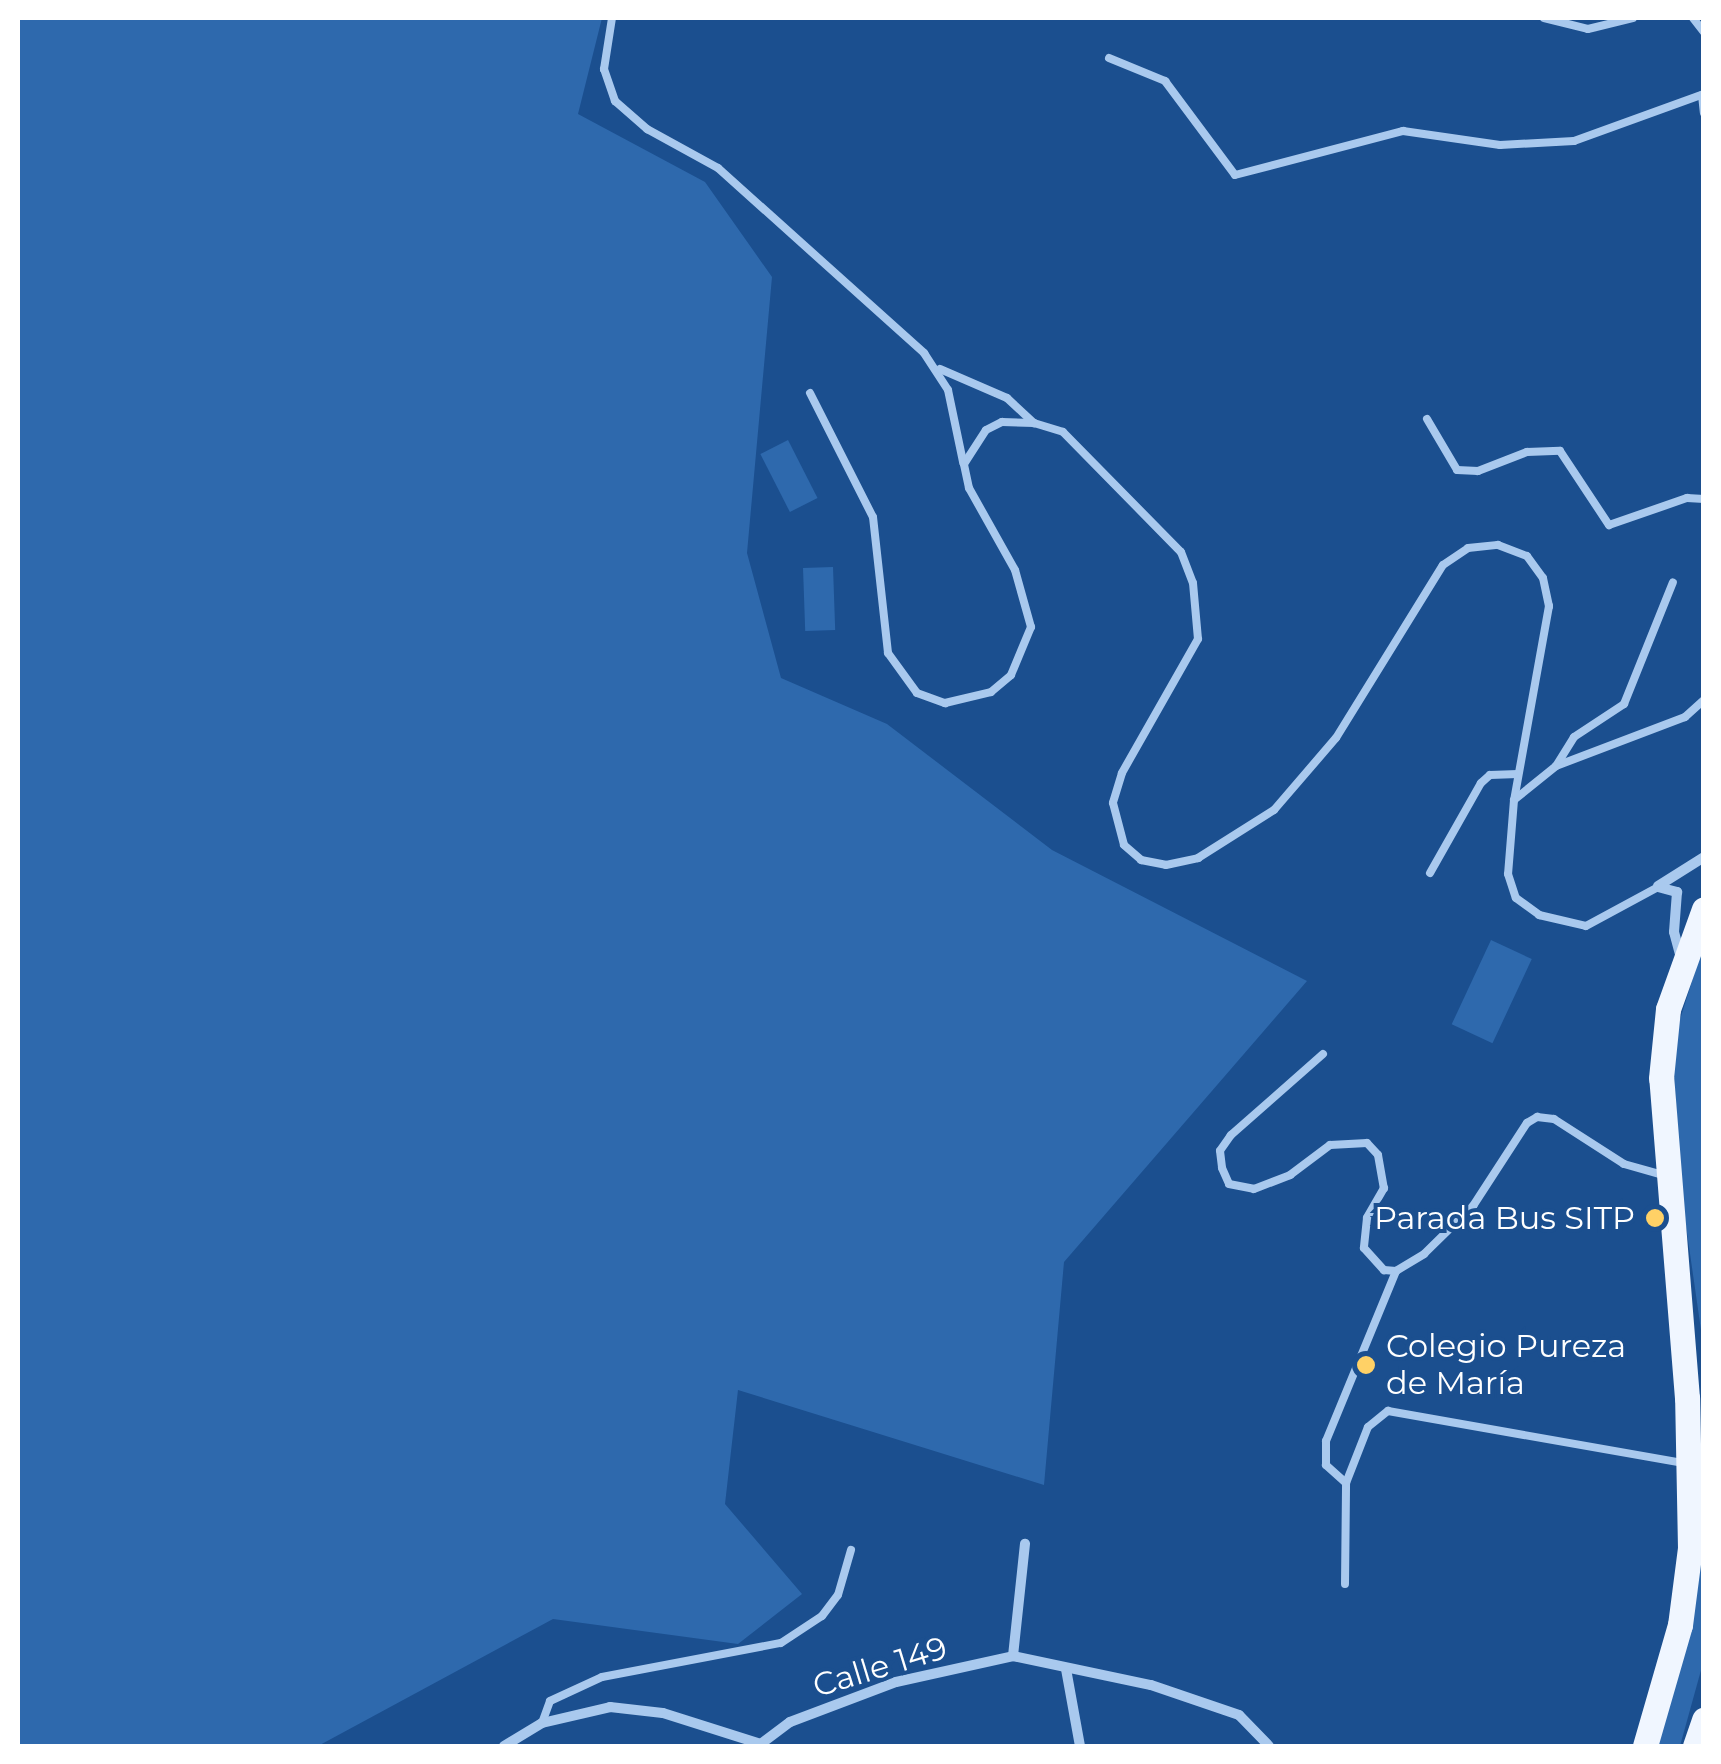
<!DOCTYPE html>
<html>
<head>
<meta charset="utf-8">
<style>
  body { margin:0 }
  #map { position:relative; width:1721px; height:1764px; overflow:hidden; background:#1b4f8f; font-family:Montserrat,sans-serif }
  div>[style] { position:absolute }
  .green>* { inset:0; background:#2e69ad; transform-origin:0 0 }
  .service>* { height:8px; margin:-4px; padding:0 4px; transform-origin:4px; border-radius:4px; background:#a9c9ee }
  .minor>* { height:10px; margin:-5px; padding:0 5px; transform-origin:5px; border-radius:5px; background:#a9c9ee }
  .primary>* { height:25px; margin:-12.5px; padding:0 12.5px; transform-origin:12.5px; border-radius:12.5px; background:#f0f6ff }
  .dots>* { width:28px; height:28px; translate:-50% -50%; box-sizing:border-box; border:5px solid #1b4f8f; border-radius:50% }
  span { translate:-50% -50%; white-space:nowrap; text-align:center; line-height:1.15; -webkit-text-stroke:8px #1b4f8f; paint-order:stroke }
  .poi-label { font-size:32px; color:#fff }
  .right { translate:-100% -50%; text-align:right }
  .left { translate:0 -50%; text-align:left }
  .street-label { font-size:32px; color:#fff }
  .frame { position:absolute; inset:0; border:20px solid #fff; pointer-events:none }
</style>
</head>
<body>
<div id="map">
  <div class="green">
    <div style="clip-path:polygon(18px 18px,602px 18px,578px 114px,705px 182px,772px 277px,747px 553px,781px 678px,887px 724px,1052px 850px,1307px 981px,1064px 1262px,1044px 1485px,738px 1390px,725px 1504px,802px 1594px,738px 1644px,553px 1619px,318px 1746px,18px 1746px)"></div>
    <div style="left:788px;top:440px;width:65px;height:31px;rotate:63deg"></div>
    <div style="left:833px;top:567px;width:63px;height:30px;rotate:88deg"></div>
    <div style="left:1491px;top:940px;width:45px;height:93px;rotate:25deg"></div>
    <div style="clip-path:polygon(1703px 946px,1702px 1138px,1703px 1344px,1682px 1198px,1674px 1073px,1678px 1026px)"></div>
    <div style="clip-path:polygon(1703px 1510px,1703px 1663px,1680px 1746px,1653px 1746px)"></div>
  </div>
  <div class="service">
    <div style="left:612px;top:18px;width:52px;rotate:98.9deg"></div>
    <div style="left:604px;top:69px;width:34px;rotate:71deg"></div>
    <div style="left:615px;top:101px;width:43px;rotate:41.2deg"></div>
    <div style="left:647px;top:129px;width:81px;rotate:28.8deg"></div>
    <div style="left:718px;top:168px;width:277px;rotate:41.9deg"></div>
    <div style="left:924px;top:353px;width:44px;rotate:57deg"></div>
    <div style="left:948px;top:390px;width:74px;rotate:78.2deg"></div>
    <div style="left:1544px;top:18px;width:45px;rotate:14deg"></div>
    <div style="left:1588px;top:29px;width:46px;rotate:-13.7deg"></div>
    <div style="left:1693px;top:18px;width:18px;rotate:52deg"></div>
    <div style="left:1109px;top:58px;width:61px;rotate:22.3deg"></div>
    <div style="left:1165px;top:81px;width:117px;rotate:53.3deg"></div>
    <div style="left:1235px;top:175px;width:174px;rotate:-14.7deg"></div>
    <div style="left:1403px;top:131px;width:98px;rotate:8.2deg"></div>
    <div style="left:1500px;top:145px;width:74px;rotate:-3.1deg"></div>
    <div style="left:1574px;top:141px;width:138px;rotate:-19.9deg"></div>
    <div style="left:1702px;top:95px;width:18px;rotate:84deg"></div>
    <div style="left:940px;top:369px;width:73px;rotate:23.4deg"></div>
    <div style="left:1007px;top:398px;width:37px;rotate:43deg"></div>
    <div style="left:810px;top:393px;width:139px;rotate:63.1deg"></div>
    <div style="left:873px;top:517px;width:137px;rotate:83.7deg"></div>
    <div style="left:888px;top:653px;width:49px;rotate:54.1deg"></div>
    <div style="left:917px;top:693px;width:30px;rotate:20deg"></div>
    <div style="left:945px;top:703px;width:47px;rotate:-13.4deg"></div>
    <div style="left:991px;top:692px;width:26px;rotate:-40deg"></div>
    <div style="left:1011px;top:675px;width:52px;rotate:-67.4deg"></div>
    <div style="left:1031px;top:627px;width:59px;rotate:-105.7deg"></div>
    <div style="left:1015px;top:570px;width:94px;rotate:-119.3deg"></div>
    <div style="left:969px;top:488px;width:25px;rotate:-102deg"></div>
    <div style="left:964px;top:464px;width:40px;rotate:-57.1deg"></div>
    <div style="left:986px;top:430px;width:18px;rotate:-27deg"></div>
    <div style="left:1002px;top:422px;width:32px;rotate:2deg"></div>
    <div style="left:1034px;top:423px;width:30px;rotate:17deg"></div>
    <div style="left:1063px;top:432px;width:168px;rotate:45.5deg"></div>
    <div style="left:1181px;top:552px;width:33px;rotate:69deg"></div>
    <div style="left:1193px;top:583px;width:56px;rotate:84.9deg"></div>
    <div style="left:1198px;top:639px;width:154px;rotate:119.6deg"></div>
    <div style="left:1122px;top:773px;width:31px;rotate:107deg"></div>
    <div style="left:1113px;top:803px;width:43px;rotate:75.3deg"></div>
    <div style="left:1124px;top:845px;width:23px;rotate:41deg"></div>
    <div style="left:1141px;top:860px;width:25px;rotate:11deg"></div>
    <div style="left:1166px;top:865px;width:33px;rotate:-12deg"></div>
    <div style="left:1198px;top:858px;width:90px;rotate:-32.3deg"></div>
    <div style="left:1274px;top:810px;width:95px;rotate:-49.3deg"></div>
    <div style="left:1336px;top:738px;width:203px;rotate:-58.3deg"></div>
    <div style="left:1443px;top:565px;width:30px;rotate:-34deg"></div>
    <div style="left:1468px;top:548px;width:30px;rotate:-6deg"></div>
    <div style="left:1498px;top:545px;width:31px;rotate:21deg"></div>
    <div style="left:1527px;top:556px;width:27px;rotate:54deg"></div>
    <div style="left:1543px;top:578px;width:29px;rotate:78deg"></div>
    <div style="left:1549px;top:606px;width:197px;rotate:100.2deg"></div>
    <div style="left:1514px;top:800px;width:74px;rotate:94.6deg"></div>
    <div style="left:1508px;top:874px;width:25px;rotate:72deg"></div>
    <div style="left:1516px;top:898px;width:29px;rotate:36deg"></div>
    <div style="left:1539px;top:915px;width:48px;rotate:13.2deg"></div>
    <div style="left:1586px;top:926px;width:82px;rotate:-28.4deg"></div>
    <div style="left:1427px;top:419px;width:59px;rotate:59.5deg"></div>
    <div style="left:1457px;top:470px;width:21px;rotate:3deg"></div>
    <div style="left:1478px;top:471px;width:53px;rotate:-21.2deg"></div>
    <div style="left:1527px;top:452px;width:33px;rotate:-2deg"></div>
    <div style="left:1560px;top:451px;width:89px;rotate:56.5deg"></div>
    <div style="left:1609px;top:525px;width:83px;rotate:-19.1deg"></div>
    <div style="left:1687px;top:498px;width:17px;rotate:3deg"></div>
    <div style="left:1556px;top:766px;width:34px;rotate:-58deg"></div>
    <div style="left:1574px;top:737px;width:60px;rotate:-33.4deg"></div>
    <div style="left:1624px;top:704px;width:131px;rotate:-68.1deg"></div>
    <div style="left:1514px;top:800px;width:54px;rotate:-39deg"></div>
    <div style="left:1556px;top:766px;width:138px;rotate:-20.8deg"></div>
    <div style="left:1685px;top:717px;width:25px;rotate:-42deg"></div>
    <div style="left:1430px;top:873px;width:103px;rotate:-60.5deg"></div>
    <div style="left:1481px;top:783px;width:12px;rotate:-42deg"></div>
    <div style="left:1490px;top:775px;width:28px;rotate:-2deg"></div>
    <div style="left:1323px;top:1054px;width:123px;rotate:138.6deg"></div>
    <div style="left:1231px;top:1135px;width:19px;rotate:125deg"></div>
    <div style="left:1220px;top:1151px;width:17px;rotate:83deg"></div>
    <div style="left:1222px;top:1168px;width:17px;rotate:66deg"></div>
    <div style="left:1229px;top:1184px;width:25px;rotate:11deg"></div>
    <div style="left:1254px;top:1189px;width:39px;rotate:-21deg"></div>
    <div style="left:1290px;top:1175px;width:50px;rotate:-36.9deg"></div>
    <div style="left:1330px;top:1145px;width:37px;rotate:-3deg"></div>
    <div style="left:1367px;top:1143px;width:16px;rotate:47deg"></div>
    <div style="left:1378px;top:1155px;width:34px;rotate:80deg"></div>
    <div style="left:1384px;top:1188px;width:34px;rotate:120deg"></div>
    <div style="left:1367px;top:1218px;width:30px;rotate:96deg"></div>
    <div style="left:1364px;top:1248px;width:30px;rotate:48deg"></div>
    <div style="left:1384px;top:1270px;width:12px;rotate:5deg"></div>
    <div style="left:1396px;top:1271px;width:33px;rotate:-31deg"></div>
    <div style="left:1424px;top:1254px;width:69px;rotate:-44.4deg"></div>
    <div style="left:1473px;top:1206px;width:99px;rotate:-57deg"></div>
    <div style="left:1527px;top:1123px;width:12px;rotate:-31deg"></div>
    <div style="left:1537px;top:1117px;width:17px;rotate:7deg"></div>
    <div style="left:1554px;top:1119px;width:83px;rotate:32.7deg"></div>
    <div style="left:1624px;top:1164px;width:41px;rotate:15.8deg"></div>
    <div style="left:1346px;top:1483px;width:27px;rotate:-138deg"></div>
    <div style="left:1326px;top:1465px;width:24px;rotate:-90deg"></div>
    <div style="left:1326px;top:1441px;width:184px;rotate:-67.6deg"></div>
    <div style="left:1345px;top:1584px;width:101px;rotate:-89.4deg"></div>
    <div style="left:1346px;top:1483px;width:60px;rotate:-68.6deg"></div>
    <div style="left:1368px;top:1427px;width:26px;rotate:-39deg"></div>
    <div style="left:1388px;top:1411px;width:299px;rotate:10deg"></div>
    <div style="left:542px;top:1723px;width:23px;rotate:-70deg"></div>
    <div style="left:550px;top:1701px;width:57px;rotate:-24.8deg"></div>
    <div style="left:602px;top:1677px;width:182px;rotate:-10.8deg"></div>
    <div style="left:781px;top:1643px;width:49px;rotate:-33.4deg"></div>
    <div style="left:822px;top:1616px;width:26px;rotate:-53deg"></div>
    <div style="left:838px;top:1595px;width:47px;rotate:-73.9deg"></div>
  </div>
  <div class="minor">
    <div style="left:1658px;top:886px;width:54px;rotate:-32.2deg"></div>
    <div style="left:1658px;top:887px;width:20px;rotate:15deg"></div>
    <div style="left:1677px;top:892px;width:40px;rotate:94.3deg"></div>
    <div style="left:1674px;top:932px;width:27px;rotate:75deg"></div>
    <div style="left:1013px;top:1656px;width:113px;rotate:-83.9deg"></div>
    <div style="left:1066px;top:1669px;width:78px;rotate:79.7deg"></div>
    <div style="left:762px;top:1743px;width:35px;rotate:-37deg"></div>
    <div style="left:790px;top:1722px;width:113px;rotate:-20.7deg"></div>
    <div style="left:896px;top:1682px;width:120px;rotate:-12.5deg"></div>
    <div style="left:1013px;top:1656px;width:141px;rotate:11.9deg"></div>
    <div style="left:1151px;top:1685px;width:93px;rotate:18.8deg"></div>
    <div style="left:1239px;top:1715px;width:43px;rotate:45.9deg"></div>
    <div style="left:504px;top:1746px;width:44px;rotate:-31.2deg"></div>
    <div style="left:542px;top:1723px;width:70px;rotate:-13.2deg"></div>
    <div style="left:610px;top:1707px;width:53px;rotate:6.5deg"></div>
    <div style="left:663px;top:1713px;width:106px;rotate:17.6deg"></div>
  </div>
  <div class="primary">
    <div style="left:1645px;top:1746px;width:126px;rotate:-73.9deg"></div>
    <div style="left:1680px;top:1625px;width:78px;rotate:-82.6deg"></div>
    <div style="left:1690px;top:1548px;width:150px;rotate:-91.1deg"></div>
    <div style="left:1687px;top:1398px;width:321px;rotate:-94.6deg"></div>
    <div style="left:1661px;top:1078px;width:69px;rotate:-84.2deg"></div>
    <div style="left:1668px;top:1009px;width:106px;rotate:-70.2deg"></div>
    <div style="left:1695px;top:1746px;width:28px;rotate:-71deg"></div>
  </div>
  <div class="dots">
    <div style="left:1655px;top:1218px;background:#ffd166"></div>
    <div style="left:1366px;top:1365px;background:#ffd166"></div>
  </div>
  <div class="poi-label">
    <span class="right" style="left:1635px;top:1218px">Parada Bus SITP</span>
    <span class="left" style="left:1386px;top:1365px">Colegio Pureza<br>de María</span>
  </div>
  <div class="street-label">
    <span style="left:880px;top:1667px;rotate:-17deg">Calle 149</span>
  </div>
  <div class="frame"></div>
</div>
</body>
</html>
